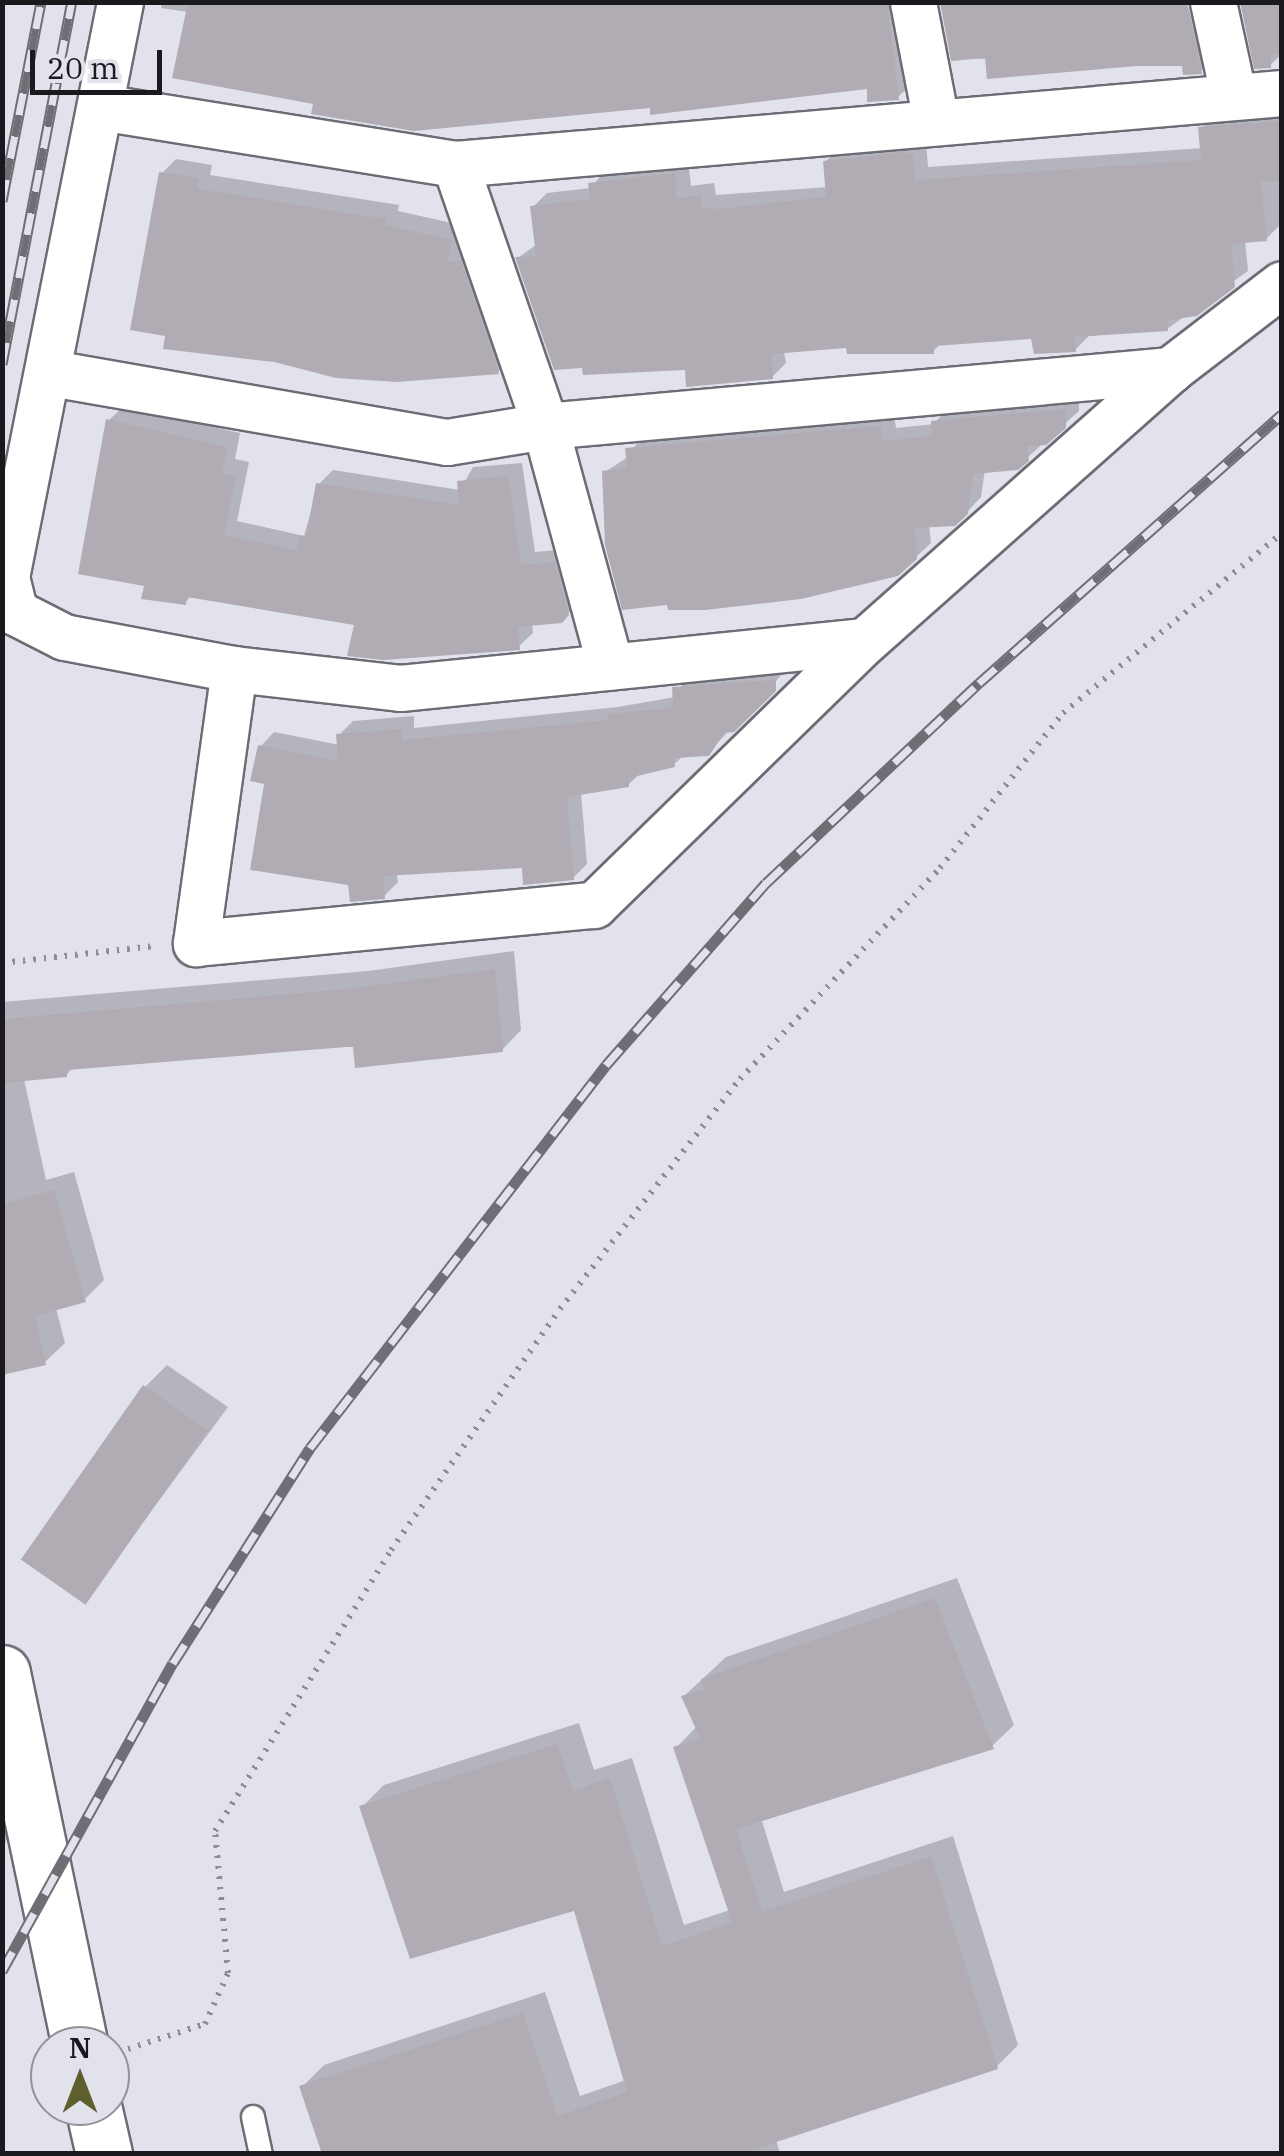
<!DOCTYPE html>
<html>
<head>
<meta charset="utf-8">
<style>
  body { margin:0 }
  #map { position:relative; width:1284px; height:2156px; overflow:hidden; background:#e2e2ed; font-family:"IBM Plex Serif",serif }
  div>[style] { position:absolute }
  .shadow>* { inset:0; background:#0003 }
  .building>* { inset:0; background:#b1abb4; transform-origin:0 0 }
  .path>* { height:6px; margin-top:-3px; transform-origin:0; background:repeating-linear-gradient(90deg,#8d8d95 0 2.5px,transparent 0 10.5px) }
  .roads { filter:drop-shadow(2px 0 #6c6c75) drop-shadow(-2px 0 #6c6c75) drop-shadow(0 2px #6c6c75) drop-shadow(0 -2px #6c6c75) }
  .lane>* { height:22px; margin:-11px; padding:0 11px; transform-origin:11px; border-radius:11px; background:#fff }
  .street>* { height:45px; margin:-22.5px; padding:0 22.5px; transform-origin:22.5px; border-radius:22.5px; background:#fff }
  .secondary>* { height:55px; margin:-27.5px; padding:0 27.5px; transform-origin:27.5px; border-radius:27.5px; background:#fff }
  .rail>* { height:11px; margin-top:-5.5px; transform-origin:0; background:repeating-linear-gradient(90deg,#e2e2ed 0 22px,#6f6e75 0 44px); box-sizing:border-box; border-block:2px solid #6f6e75 }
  span { translate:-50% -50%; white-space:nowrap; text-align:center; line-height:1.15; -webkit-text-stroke:8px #e2e2ed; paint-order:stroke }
  .frame { position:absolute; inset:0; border:5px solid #1a191d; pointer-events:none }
  .north { position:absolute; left:30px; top:2026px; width:100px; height:100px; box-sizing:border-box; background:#e2e2ed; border:2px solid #92929a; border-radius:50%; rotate:0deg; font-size:28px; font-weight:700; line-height:40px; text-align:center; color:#1a191d }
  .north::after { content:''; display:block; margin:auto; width:35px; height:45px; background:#5f5f2d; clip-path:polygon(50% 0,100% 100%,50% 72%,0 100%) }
  .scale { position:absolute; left:30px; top:50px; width:132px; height:45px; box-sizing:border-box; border:5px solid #1a191d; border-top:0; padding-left:12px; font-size:30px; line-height:35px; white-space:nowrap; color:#1a191d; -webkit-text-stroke:8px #e2e2ed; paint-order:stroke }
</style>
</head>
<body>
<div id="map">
  <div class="shadow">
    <div style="clip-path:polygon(162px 2px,904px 2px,913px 83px,898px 97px,870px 86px,652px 106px,316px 102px,188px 12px,161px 8px)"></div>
    <div style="clip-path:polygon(940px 2px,1187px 2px,1200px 52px,1192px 2px,1215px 57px,1201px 71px,1184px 63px,953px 58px)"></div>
    <div style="clip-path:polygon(1242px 2px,1282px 2px,1282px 54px,1270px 65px)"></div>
    <div style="clip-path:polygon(1282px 112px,1280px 225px,1266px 239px,1245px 240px,1248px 271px,1167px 329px,1089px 336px,1075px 350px,1033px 336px,942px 343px,933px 351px,849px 345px,784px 352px,786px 363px,772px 377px,688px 367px,518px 258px,537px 244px,533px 207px,547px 193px,591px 188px,605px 170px,688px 160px,691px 186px,714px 183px,716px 195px,828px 187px,825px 162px,839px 148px,926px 141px,928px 167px,1203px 148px,1201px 128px,1214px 114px)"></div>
    <div style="clip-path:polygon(176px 159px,212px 165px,210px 175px,399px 205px,398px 211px,465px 226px,460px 249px,475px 248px,512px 358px,498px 372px,397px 379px,162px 173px)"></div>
    <div style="clip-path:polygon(1079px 396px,1079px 411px,1017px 467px,985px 470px,981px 497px,966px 513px,929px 525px,931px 543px,916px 557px,605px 472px,628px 457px,642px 435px,894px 414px,896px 428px,934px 424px,948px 407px)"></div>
    <div style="clip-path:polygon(123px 407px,240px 433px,235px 459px,249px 462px,237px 521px,304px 536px,319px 484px,333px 470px,460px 490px,473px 467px,522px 463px,535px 552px,568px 549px,582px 599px,561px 621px,532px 623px,533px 633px,518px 647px,192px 595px,185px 602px,147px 584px,108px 421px)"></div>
    <div style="clip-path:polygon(788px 668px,708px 753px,684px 755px,673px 765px,641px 773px,628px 785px,581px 793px,587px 864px,573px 878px,524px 866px,397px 873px,398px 882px,384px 896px,351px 883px,267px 782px,261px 746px,274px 732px,340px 745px,339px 735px,353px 721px,414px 716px,414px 728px,618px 707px,675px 697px,688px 674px)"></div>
    <div style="clip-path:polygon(514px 951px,521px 1030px,502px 1050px,356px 1044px,74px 1067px,66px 1075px,24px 1079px,46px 1180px,74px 1172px,104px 1280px,84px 1300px,56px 1308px,65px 1343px,45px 1362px,2px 1352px,2px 1002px,368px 971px)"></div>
    <div style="clip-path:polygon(167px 1365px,228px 1407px,85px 1601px,145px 1387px)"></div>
    <div style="clip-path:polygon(957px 1578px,1014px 1725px,992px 1746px,762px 1821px,784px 1892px,953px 1836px,1018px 2045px,997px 2066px,776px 2139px,780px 2154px,324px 2154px,302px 2087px,324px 2065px,545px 1992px,580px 2096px,626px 2080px,576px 1908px,362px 1807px,384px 1785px,579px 1723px,594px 1770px,632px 1758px,684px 1925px,730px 1910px,676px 1748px,697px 1726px,684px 1696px,726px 1657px)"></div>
    <div style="clip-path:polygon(2px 1801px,12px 1833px,2px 1847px)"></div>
  </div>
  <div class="building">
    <div style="clip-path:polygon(188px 2px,887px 2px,899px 100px,867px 102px,867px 89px,650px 115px,650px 108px,414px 131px,311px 114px,313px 104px,172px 78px)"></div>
    <div style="clip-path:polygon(940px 2px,1187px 2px,1202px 74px,1183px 75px,1182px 66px,1137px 66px,987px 79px,985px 58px,951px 61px)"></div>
    <div style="clip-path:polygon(1240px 2px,1282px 2px,1282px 53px,1271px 54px,1271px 68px,1254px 69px)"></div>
    <div style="clip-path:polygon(1282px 121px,1282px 181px,1261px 181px,1267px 241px,1231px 244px,1235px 287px,1197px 316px,1168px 320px,1168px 331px,1074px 337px,1076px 352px,1034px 354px,1031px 339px,934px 346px,934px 354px,847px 354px,846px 348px,772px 354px,773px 379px,686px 387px,685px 370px,583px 375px,582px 368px,554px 370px,515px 257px,536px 256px,530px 206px,590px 199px,588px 183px,675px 173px,677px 198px,701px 195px,702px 208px,718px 209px,826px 197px,823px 161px,902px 152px,913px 154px,915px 180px,1201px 160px,1198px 127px)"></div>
    <div style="clip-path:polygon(159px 172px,199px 178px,197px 189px,386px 219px,385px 225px,452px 240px,447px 262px,461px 261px,499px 374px,397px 382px,336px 378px,274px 362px,163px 349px,165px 336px,130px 330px)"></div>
    <div style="clip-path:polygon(1066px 409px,1066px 428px,1046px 445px,1027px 446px,1029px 461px,1018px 470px,973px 474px,968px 514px,955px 526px,915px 528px,917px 559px,898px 576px,801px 599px,705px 610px,668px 610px,667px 605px,622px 610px,605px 545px,602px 471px,627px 468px,625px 448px,881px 426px,882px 441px,932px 436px,931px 421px)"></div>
    <div style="clip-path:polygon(106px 419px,227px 447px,222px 473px,236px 476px,224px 535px,296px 550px,301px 535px,306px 537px,316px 483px,459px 505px,457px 481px,508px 476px,521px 565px,555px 562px,569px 615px,562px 623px,518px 627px,520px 650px,383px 660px,347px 656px,354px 625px,187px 597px,186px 605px,141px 599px,144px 586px,78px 574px)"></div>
    <div style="clip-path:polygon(776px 680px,776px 691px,734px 732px,724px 733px,709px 756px,674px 758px,675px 767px,629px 778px,629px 787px,567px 797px,574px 880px,523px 885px,522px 868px,383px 876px,385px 899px,350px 902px,348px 885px,250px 870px,264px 784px,250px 781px,258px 745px,338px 761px,336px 734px,401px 729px,402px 740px,608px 720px,608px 714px,673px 708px,672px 687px)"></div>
    <div style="clip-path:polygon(495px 969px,503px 1052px,355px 1068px,353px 1047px,346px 1047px,67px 1070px,67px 1077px,2px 1083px,2px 1019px,347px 989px)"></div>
    <div style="clip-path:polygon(54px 1190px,86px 1302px,35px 1316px,46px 1365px,2px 1375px,2px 1204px)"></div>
    <div style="left:143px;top:1385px;width:79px;height:213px;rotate:35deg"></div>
    <div style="clip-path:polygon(935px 1598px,994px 1749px,736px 1829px,762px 1912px,931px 1856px,998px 2069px,740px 2154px,322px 2154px,299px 2086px,523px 2013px,558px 2116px,627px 2092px,574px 1911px,410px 1959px,359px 1806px,557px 1744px,573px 1791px,610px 1778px,662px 1946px,732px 1922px,673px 1747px,700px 1738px,681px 1696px,704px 1689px,701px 1679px)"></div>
  </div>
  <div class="path">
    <div style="left:2px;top:963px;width:154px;rotate:-6.3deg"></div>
    <div style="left:128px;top:2049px;width:81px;rotate:-18deg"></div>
    <div style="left:205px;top:2024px;width:56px;rotate:-65.7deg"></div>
    <div style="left:228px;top:1973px;width:143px;rotate:-95.2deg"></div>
    <div style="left:215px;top:1831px;width:332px;rotate:-57.9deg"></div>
    <div style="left:391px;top:1550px;width:294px;rotate:-55deg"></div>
    <div style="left:560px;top:1309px;width:292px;rotate:-52deg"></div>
    <div style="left:740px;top:1079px;width:291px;rotate:-46.5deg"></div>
    <div style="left:940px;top:868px;width:198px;rotate:-51.6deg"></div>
    <div style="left:1063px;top:713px;width:283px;rotate:-39.4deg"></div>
  </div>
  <div class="roads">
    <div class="lane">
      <div style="left:253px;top:2117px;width:38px;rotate:78deg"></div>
    </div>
    <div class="street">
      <div style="left:120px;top:2px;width:586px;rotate:101.21deg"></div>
      <div style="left:6px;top:577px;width:36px;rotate:76deg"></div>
      <div style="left:15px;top:612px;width:55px;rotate:27deg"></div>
      <div style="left:64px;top:637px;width:173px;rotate:10.7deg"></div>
      <div style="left:234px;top:669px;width:167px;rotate:6.5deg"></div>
      <div style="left:400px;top:688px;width:467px;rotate:-5.8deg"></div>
      <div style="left:913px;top:2px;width:121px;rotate:79.1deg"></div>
      <div style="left:1213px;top:2px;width:94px;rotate:77.7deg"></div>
      <div style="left:100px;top:107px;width:360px;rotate:9.1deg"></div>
      <div style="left:455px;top:164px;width:830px;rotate:-4.91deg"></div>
      <div style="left:455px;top:164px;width:277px;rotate:71deg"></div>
      <div style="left:545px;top:426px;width:249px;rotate:74.8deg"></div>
      <div style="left:51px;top:373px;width:402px;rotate:9.9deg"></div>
      <div style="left:447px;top:442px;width:99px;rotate:-9.3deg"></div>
      <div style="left:545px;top:426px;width:628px;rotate:-5.12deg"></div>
      <div style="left:234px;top:669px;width:277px;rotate:97.9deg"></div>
      <div style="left:196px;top:943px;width:400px;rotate:-5.5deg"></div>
      <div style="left:594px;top:905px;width:378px;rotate:-44.3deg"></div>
      <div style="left:865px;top:641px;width:408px;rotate:-41.6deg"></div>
      <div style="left:1170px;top:370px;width:141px;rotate:-37.5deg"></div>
    </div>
    <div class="secondary">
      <div style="left:2px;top:1673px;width:381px;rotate:78.2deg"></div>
      <div style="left:93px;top:2106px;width:49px;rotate:77.1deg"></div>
    </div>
  </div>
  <div class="rail">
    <div style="left:2px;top:201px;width:203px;rotate:-78.9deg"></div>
    <div style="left:2px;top:364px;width:369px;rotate:-79.1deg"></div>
    <div style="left:2px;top:1971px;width:352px;rotate:-61deg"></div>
    <div style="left:173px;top:1663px;width:255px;rotate:-57.5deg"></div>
    <div style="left:310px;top:1448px;width:484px;rotate:-52.3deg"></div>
    <div style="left:606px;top:1065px;width:242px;rotate:-48.7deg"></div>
    <div style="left:766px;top:883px;width:292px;rotate:-43.2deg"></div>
    <div style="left:979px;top:683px;width:405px;rotate:-41.6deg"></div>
  </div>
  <div class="frame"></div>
  <div class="north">N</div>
  <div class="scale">20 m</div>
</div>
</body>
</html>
